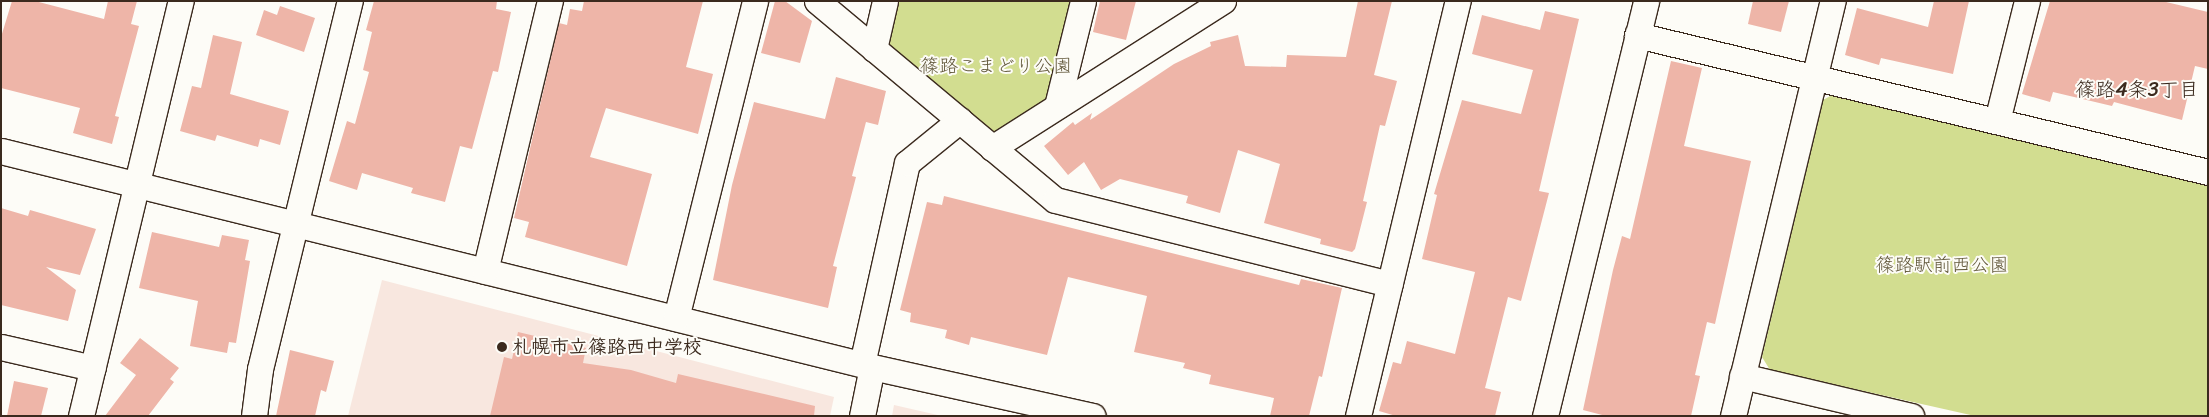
<!DOCTYPE html>
<html>
<head>
<meta charset="utf-8">
<style>
  body { margin:0 }
  #map { position:relative; width:2209px; height:417px; overflow:hidden; background:#fdfcf7; font-family:Sriracha,"Klee One",sans-serif }
  div>[style] { position:absolute }
  .built>* { inset:0; background:#f8e7df }
  .green>* { inset:0; background:#d2dd90 }
  .building>* { inset:0; background:#eeb5a8 }
  .roads { filter:drop-shadow(1px 0 #3b2a1e) drop-shadow(-1px 0 #3b2a1e) drop-shadow(0 1px #3b2a1e) drop-shadow(0 -1px #3b2a1e) }
  .street>* { height:25px; margin:-12.5px; padding:0 12.5px; transform-origin:12.5px; border-radius:12.5px; background:#fdfcf7 }
  .dots>* { width:14px; height:14px; translate:-50% -50%; box-sizing:border-box; border:2px solid #fdfcf7; border-radius:50% }
  span { translate:-50% -50%; white-space:nowrap; text-align:center; line-height:1.15; -webkit-text-stroke:4px #fdfcf7; paint-order:stroke }
  .park-label { font-size:19px; color:#61573a }
  .poi-label { font-size:19px; color:#3b2a1e; font-weight:700 }
  .left { translate:0 -50%; text-align:left }
  .neighbourhood-label { font-size:20px; color:#3b2a1e }
  .frame { position:absolute; inset:0; border:2px solid #3b2a1e; pointer-events:none }
</style>
</head>
<body>
<div id="map">
  <div class="built">
    <div style="clip-path:polygon(382px 280px,834px 397px,830px 416px,348px 416px)"></div>
    <div style="clip-path:polygon(894px 405px,942px 416px,892px 416px)"></div>
  </div>
  <div class="green">
    <div style="clip-path:polygon(885px 1px,1075px 1px,1057px 106px,992px 148px,874px 49px)"></div>
    <div style="clip-path:polygon(1834px 94px,2208px 184px,2208px 416px,1975px 416px,1770px 370px,1762px 357px,1823px 100px)"></div>
  </div>
  <div class="building">
    <div style="clip-path:polygon(12px 1px,35px 1px,104px 19px,108px 1px,137px 1px,131px 24px,139px 26px,115px 116px,119px 117px,112px 144px,73px 133px,80px 108px,1px 88px,1px 37px)"></div>
    <div style="clip-path:polygon(374px 1px,497px 1px,496px 9px,511px 12px,498px 72px,493px 71px,472px 149px,460px 146px,445px 202px,411px 193px,413px 188px,362px 173px,357px 190px,329px 181px,347px 121px,355px 124px,369px 72px,363px 70px,372px 32px,366px 30px)"></div>
    <div style="clip-path:polygon(584px 1px,703px 1px,686px 67px,713px 74px,698px 134px,606px 108px,590px 157px,652px 174px,627px 266px,525px 237px,529px 222px,514px 218px,559px 23px,567px 25px,570px 9px,582px 11px)"></div>
    <div style="clip-path:polygon(775px 1px,785px 1px,812px 21px,800px 63px,761px 53px)"></div>
    <div style="clip-path:polygon(1100px 1px,1136px 1px,1126px 40px,1093px 32px)"></div>
    <div style="clip-path:polygon(1358px 1px,1392px 1px,1374px 75px,1397px 81px,1385px 126px,1380px 125px,1363px 201px,1367px 202px,1355px 249px,1352px 252px,1320px 244px,1321px 239px,1264px 223px,1280px 164px,1238px 150px,1220px 213px,1186px 203px,1188px 196px,1120px 179px,1101px 190px,1084px 162px,1068px 175px,1044px 146px,1073px 122px,1075px 125px,1092px 113px,1090px 120px,1174px 64px,1211px 46px,1210px 42px,1238px 35px,1245px 66px,1286px 67px,1287px 55px,1346px 57px)"></div>
    <div style="clip-path:polygon(1753px 1px,1789px 1px,1781px 32px,1748px 24px)"></div>
    <div style="clip-path:polygon(1934px 1px,1969px 1px,1953px 74px,1881px 58px,1879px 65px,1845px 55px,1857px 8px,1928px 27px)"></div>
    <div style="clip-path:polygon(2050px 1px,2162px 1px,2208px 12px,2208px 69px,2195px 66px,2182px 120px,2114px 102px,2112px 106px,2053px 92px,2050px 102px,2022px 94px)"></div>
    <div style="clip-path:polygon(280px 6px,315px 18px,304px 52px,256px 35px,264px 10px,277px 15px)"></div>
    <div style="clip-path:polygon(1545px 11px,1579px 19px,1539px 191px,1549px 193px,1521px 301px,1508px 297px,1485px 388px,1501px 392px,1495px 416px,1396px 416px,1379px 411px,1393px 362px,1401px 364px,1407px 341px,1455px 354px,1475px 272px,1422px 259px,1437px 195px,1434px 194px,1462px 100px,1521px 114px,1533px 70px,1472px 54px,1482px 15px,1540px 30px)"></div>
    <div style="clip-path:polygon(213px 35px,242px 42px,230px 94px,289px 111px,280px 145px,260px 139px,258px 147px,217px 135px,215px 141px,180px 131px,192px 86px,201px 88px)"></div>
    <div style="clip-path:polygon(1671px 61px,1702px 68px,1684px 146px,1751px 161px,1715px 324px,1707px 322px,1695px 375px,1700px 376px,1691px 416px,1606px 416px,1583px 410px,1613px 270px,1622px 236px,1630px 239px)"></div>
    <div style="clip-path:polygon(836px 77px,886px 91px,878px 125px,866px 122px,852px 176px,856px 177px,833px 266px,837px 267px,828px 308px,713px 280px,732px 185px,754px 102px,825px 119px)"></div>
    <div style="clip-path:polygon(944px 196px,1299px 285px,1301px 279px,1342px 288px,1322px 377px,1319px 376px,1309px 416px,1270px 416px,1274px 398px,1209px 384px,1211px 375px,1183px 368px,1185px 363px,1134px 352px,1147px 296px,1068px 277px,1047px 355px,971px 337px,969px 345px,945px 338px,947px 330px,910px 322px,911px 313px,900px 310px,927px 202px,942px 205px)"></div>
    <div style="clip-path:polygon(1px 208px,28px 216px,30px 210px,96px 229px,80px 275px,46px 267px,76px 290px,68px 321px,1px 305px)"></div>
    <div style="clip-path:polygon(152px 232px,219px 247px,222px 235px,249px 240px,245px 260px,250px 261px,236px 343px,229px 342px,227px 353px,190px 346px,198px 301px,139px 288px)"></div>
    <div style="clip-path:polygon(518px 332px,586px 348px,583px 363px,631px 370px,676px 383px,678px 374px,815px 406px,814px 416px,490px 416px,504px 357px,512px 359px)"></div>
    <div style="clip-path:polygon(140px 338px,179px 368px,170px 379px,174px 382px,148px 416px,105px 416px,136px 375px,120px 363px)"></div>
    <div style="clip-path:polygon(290px 350px,334px 361px,326px 392px,321px 390px,315px 416px,276px 416px)"></div>
    <div style="clip-path:polygon(14px 381px,48px 388px,41px 416px,7px 416px)"></div>
  </div>
  <div class="roads">
    <div class="street">
      <div style="left:817px;top:1px;width:310px;rotate:39.9deg"></div>
      <div style="left:1055px;top:200px;width:345px;rotate:14.1deg"></div>
      <div style="left:1637px;top:35px;width:587px;rotate:13.49deg"></div>
      <div style="left:874px;top:49px;width:49px;rotate:-77.1deg"></div>
      <div style="left:1057px;top:106px;width:108px;rotate:-76.1deg"></div>
      <div style="left:1997px;top:121px;width:124px;rotate:-76deg"></div>
      <div style="left:992px;top:148px;width:274px;rotate:-32.5deg"></div>
      <div style="left:1px;top:151px;width:897px;rotate:13.93deg"></div>
      <div style="left:872px;top:367px;width:226px;rotate:12.5deg"></div>
      <div style="left:485px;top:271px;width:278px;rotate:-76.5deg"></div>
      <div style="left:676px;top:318px;width:327px;rotate:-76deg"></div>
      <div style="left:1px;top:347px;width:94px;rotate:12.9deg"></div>
      <div style="left:862px;top:364px;width:206px;rotate:-77.4deg"></div>
      <div style="left:907px;top:163px;width:68px;rotate:-39.1deg"></div>
      <div style="left:1742px;top:376px;width:174px;rotate:13.3deg"></div>
      <div style="left:81px;top:416px;width:427px;rotate:-76.5deg"></div>
      <div style="left:254px;top:416px;width:47px;rotate:-82.7deg"></div>
      <div style="left:260px;top:369px;width:379px;rotate:-76.3deg"></div>
      <div style="left:862px;top:416px;width:50px;rotate:-78.5deg"></div>
      <div style="left:1358px;top:416px;width:427px;rotate:-76.5deg"></div>
      <div style="left:1545px;top:416px;width:427px;rotate:-76.3deg"></div>
      <div style="left:1733px;top:416px;width:427px;rotate:-76.5deg"></div>
    </div>
  </div>
  <div class="dots">
    <div style="left:502px;top:347px;background:#3b2a1e"></div>
  </div>
  <div class="park-label">
    <span style="left:996px;top:66px">篠路こまどり公園</span>
    <span style="left:1942px;top:265px">篠路駅前西公園</span>
  </div>
  <div class="poi-label">
    <span class="left" style="left:512px;top:347px">札幌市立篠路西中学校</span>
  </div>
  <div class="neighbourhood-label">
    <span style="left:2137px;top:89px">篠路4条3丁目</span>
  </div>
  <div class="frame"></div>
</div>
</body>
</html>
